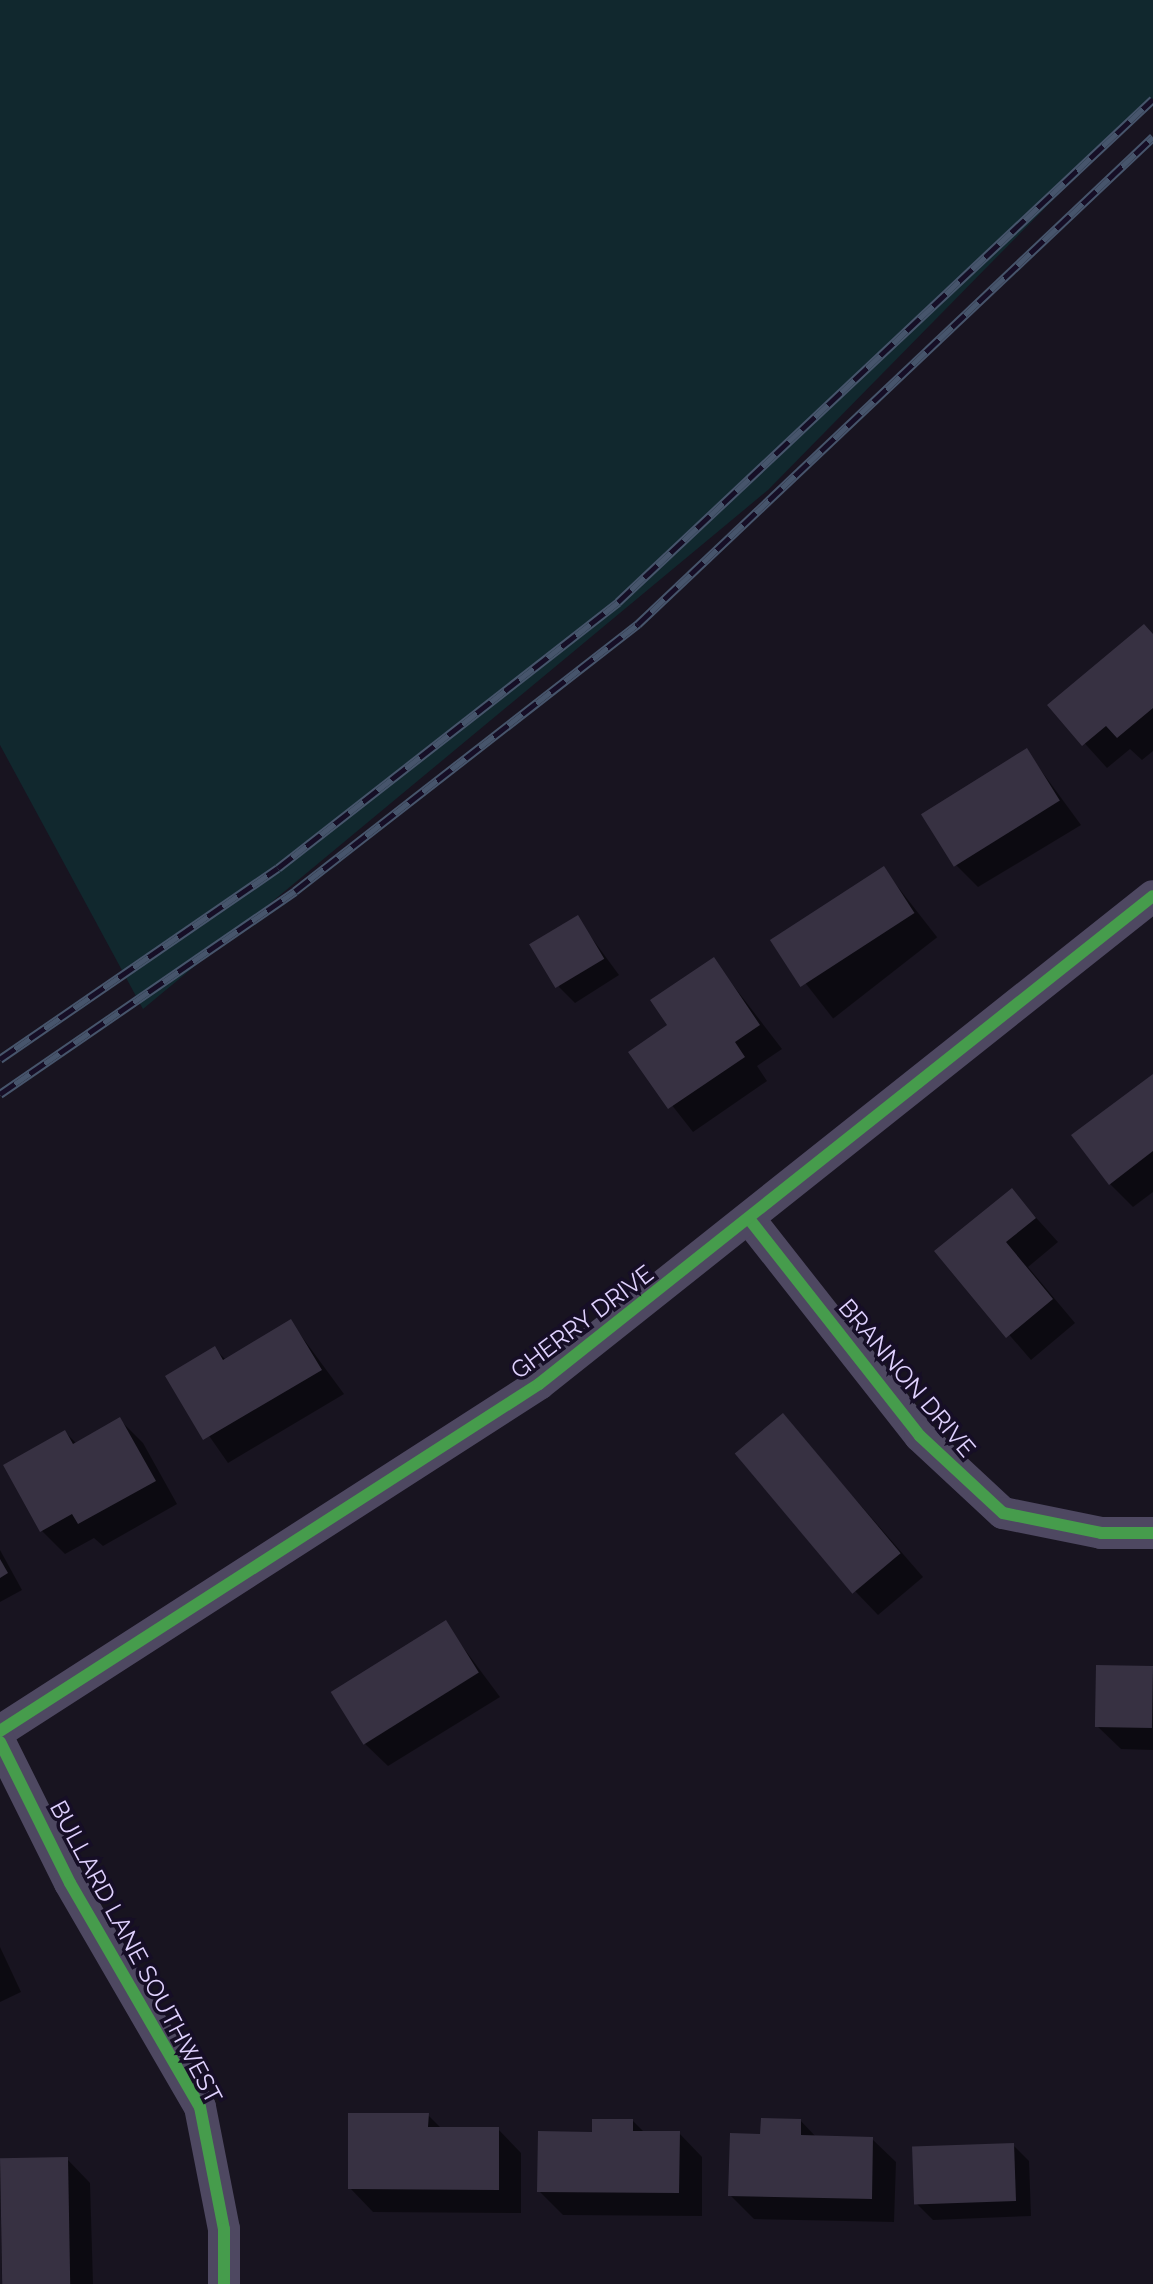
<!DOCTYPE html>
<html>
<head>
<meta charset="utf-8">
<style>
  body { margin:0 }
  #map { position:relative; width:1153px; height:2284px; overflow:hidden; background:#181420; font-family:Raleway,sans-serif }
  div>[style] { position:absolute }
  .green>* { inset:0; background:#11282e }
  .shadow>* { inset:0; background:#0007; transform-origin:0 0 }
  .building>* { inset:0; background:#373142; transform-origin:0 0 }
  .minor>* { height:32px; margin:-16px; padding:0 16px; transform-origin:16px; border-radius:16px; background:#4e4861 }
  .rail>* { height:9px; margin-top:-4.5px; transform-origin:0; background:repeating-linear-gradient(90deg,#160e26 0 18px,#47556c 0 36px); box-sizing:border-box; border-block:2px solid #47556c }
  .cycleway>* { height:12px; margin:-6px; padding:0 6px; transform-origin:6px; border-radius:6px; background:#469c4c }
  span { translate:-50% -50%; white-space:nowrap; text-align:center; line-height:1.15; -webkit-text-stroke:7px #160e26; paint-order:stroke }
  .street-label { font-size:24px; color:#e0d2ff }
</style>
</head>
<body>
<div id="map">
  <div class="green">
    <div style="clip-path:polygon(0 0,1153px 0,1153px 98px,768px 490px,143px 1009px,0 745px)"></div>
  </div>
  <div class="shadow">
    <div style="clip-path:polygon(1153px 635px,1153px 751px,1142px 760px,1130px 749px,1107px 768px,1050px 705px)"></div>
    <div style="clip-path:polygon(1026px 750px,1081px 825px,978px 887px,955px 864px)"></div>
    <div style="left:883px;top:868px;width:88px;height:132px;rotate:52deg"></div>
    <div style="clip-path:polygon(577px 918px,619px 975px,575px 1003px,559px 987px)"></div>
    <div style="clip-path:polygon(713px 959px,782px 1049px,757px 1066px,767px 1081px,693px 1132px,631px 1053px,670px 1026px)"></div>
    <div style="clip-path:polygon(1153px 1076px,1153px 1192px,1133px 1207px,1110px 1184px)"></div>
    <div style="clip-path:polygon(1012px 1191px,1058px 1242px,1028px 1267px,1075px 1323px,1031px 1360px,937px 1251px)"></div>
    <div style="clip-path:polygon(291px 1322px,344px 1394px,228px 1463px,168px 1377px,215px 1349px,226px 1360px)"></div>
    <div style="clip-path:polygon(783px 1416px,923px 1577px,878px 1615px,855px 1591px)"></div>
    <div style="clip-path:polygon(120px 1420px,143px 1443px,177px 1504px,103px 1546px,94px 1538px,65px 1554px,42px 1531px,65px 1432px,77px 1444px)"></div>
    <div style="clip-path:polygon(0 1550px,22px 1590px,0 1602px)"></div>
    <div style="clip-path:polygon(445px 1623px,500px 1697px,388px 1766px,364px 1743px)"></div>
    <div style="clip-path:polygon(1153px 1668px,1153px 1750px,1121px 1749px,1097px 1726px)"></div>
    <div style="clip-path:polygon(0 1947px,21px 1992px,0 2002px)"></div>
    <div style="clip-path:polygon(428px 2115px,442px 2129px,498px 2129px,521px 2153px,521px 2213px,373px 2212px,350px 2188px)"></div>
    <div style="clip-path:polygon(800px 2120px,817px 2138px,872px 2139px,896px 2162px,894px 2222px,754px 2219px,730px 2195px,762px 2136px)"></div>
    <div style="clip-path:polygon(633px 2121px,645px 2133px,679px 2133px,702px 2157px,702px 2216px,563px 2215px,539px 2191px,594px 2134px)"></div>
    <div style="clip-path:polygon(1013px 2145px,1029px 2161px,1031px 2216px,933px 2220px,917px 2204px)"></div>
    <div style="clip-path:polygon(67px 2159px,90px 2183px,93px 2284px,2px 2284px,0 2161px)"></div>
  </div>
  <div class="building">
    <div style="clip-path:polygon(1144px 624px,1153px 634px,1153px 708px,1117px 738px,1106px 726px,1082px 746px,1047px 705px)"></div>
    <div style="left:1027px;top:748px;width:62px;height:125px;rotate:58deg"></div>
    <div style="left:884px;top:866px;width:56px;height:136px;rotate:57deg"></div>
    <div style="left:578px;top:915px;width:51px;height:57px;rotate:59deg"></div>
    <div style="clip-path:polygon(714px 957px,760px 1025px,735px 1042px,745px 1057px,668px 1109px,628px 1052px,667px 1025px,650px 1000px)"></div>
    <div style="clip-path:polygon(1153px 1074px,1153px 1151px,1109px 1185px,1071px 1135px)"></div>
    <div style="clip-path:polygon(1012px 1188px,1036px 1218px,1006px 1242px,1053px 1299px,1006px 1338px,934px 1251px)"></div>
    <div style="clip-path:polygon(291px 1319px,322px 1370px,203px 1440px,165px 1376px,215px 1346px,223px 1360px)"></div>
    <div style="left:783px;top:1413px;width:183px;height:63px;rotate:50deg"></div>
    <div style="clip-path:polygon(120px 1417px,156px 1481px,78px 1524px,72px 1514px,40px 1532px,3px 1465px,65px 1430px,73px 1444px)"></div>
    <div style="clip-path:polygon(0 1559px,8px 1573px,0 1578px)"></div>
    <div style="left:446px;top:1620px;width:62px;height:136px;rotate:58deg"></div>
    <div style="left:1096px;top:1665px;width:57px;height:62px;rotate:1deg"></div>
    <div style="clip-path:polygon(348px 2113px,429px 2113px,428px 2127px,499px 2127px,499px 2190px,348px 2189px)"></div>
    <div style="clip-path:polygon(761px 2118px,801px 2119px,801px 2135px,873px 2137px,872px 2199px,728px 2196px,730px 2133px,760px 2134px)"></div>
    <div style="clip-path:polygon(592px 2119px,633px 2119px,633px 2131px,680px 2131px,679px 2193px,537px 2192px,538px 2131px,592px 2132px)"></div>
    <div style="left:1014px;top:2143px;width:58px;height:102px;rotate:88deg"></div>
    <div style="left:68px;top:2157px;width:127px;height:68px;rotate:89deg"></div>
  </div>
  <div class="minor">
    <div style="left:750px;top:1220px;width:275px;rotate:51.8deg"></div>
    <div style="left:920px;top:1436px;width:113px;rotate:42.9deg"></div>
    <div style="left:1003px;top:1513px;width:100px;rotate:11.5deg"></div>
    <div style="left:1101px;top:1533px;width:52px"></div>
    <div style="left:0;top:1731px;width:641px;rotate:-32.77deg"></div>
    <div style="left:539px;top:1384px;width:784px;rotate:-38.48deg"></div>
    <div style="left:0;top:1742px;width:157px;rotate:63.6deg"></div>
    <div style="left:70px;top:1883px;width:259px;rotate:59.9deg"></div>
    <div style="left:200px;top:2107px;width:124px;rotate:78.9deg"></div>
    <div style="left:224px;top:2229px;width:55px;rotate:90deg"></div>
  </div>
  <div class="rail">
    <div style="left:0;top:1059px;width:337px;rotate:-34.5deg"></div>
    <div style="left:278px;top:868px;width:432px;rotate:-38deg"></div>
    <div style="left:618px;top:602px;width:734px;rotate:-43.23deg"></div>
    <div style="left:0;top:1094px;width:358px;rotate:-34.5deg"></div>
    <div style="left:295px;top:891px;width:435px;rotate:-37.9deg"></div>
    <div style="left:638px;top:624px;width:709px;rotate:-43.4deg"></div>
  </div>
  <div class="cycleway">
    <div style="left:750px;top:1220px;width:275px;rotate:51.8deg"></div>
    <div style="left:920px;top:1436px;width:113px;rotate:42.9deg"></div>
    <div style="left:1003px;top:1513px;width:100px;rotate:11.5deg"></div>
    <div style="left:1101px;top:1533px;width:52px"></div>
    <div style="left:0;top:1731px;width:641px;rotate:-32.77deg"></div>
    <div style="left:539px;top:1384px;width:784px;rotate:-38.48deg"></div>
    <div style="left:0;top:1742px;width:157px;rotate:63.6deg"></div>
    <div style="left:70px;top:1883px;width:259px;rotate:59.9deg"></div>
    <div style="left:200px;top:2107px;width:124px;rotate:78.9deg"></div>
    <div style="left:224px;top:2229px;width:55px;rotate:90deg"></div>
  </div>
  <div class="street-label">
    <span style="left:582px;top:1322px;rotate:-37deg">GHERRY DRIVE</span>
    <span style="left:907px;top:1378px;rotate:50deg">BRANNON DRIVE</span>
    <span style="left:136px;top:1952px;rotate:62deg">BULLARD LANE SOUTHWEST</span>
  </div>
</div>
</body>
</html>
